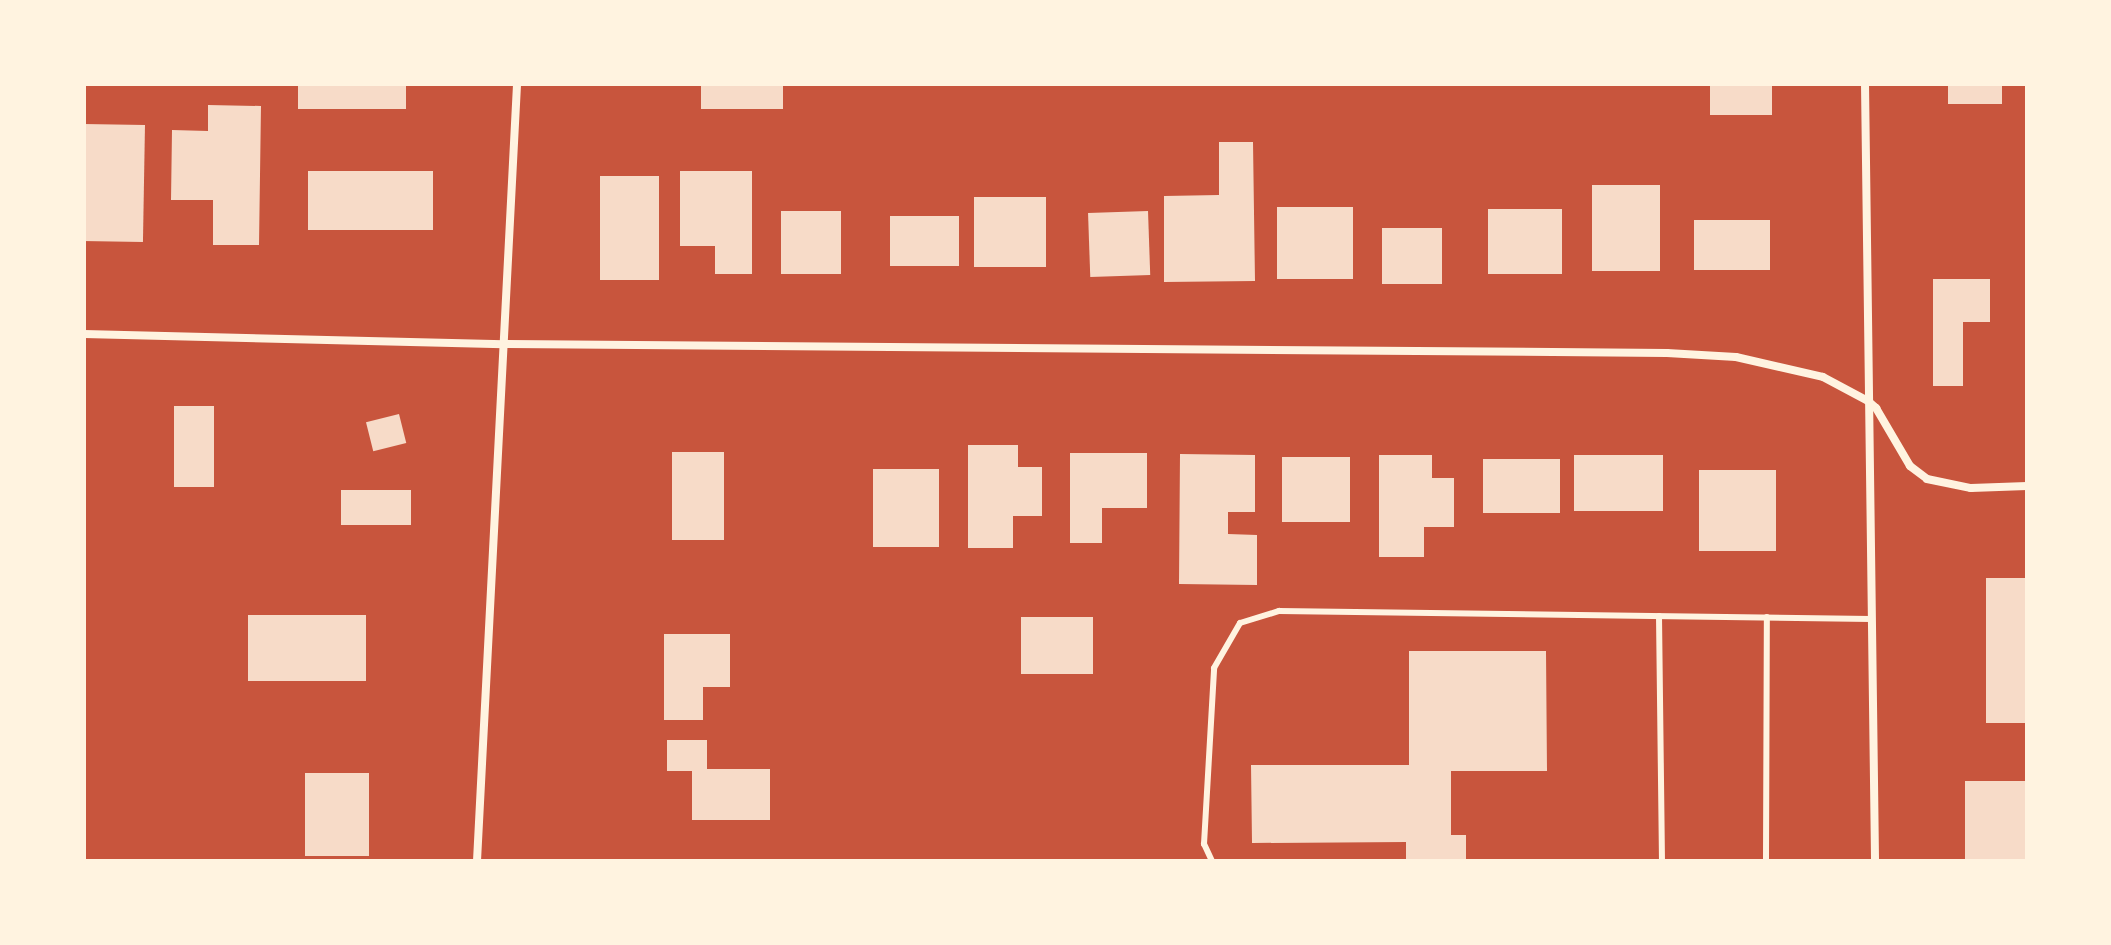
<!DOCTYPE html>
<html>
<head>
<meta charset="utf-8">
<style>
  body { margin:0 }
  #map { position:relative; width:2111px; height:945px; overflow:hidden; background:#c8553d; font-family:Cabin,sans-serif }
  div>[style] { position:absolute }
  .building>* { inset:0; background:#f7dbc8; transform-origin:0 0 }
  .service>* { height:6px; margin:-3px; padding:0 3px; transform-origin:3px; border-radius:3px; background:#fff3e0 }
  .minor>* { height:8px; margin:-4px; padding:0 4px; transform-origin:4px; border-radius:4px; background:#fff3e0 }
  span { translate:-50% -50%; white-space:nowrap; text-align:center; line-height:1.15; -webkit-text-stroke:6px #fff3e0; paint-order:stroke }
  .frame { position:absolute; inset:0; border:86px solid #fff3e0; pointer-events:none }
</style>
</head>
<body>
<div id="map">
  <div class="building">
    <div style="left:298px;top:84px;width:108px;height:25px"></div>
    <div style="left:701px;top:84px;width:82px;height:25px"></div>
    <div style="left:1710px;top:84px;width:62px;height:31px"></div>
    <div style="left:1948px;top:84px;width:54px;height:20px"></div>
    <div style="clip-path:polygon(208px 105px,261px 106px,259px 245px,213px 245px,213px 200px,171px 200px,172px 130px,208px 131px)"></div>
    <div style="left:84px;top:124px;width:61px;height:117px;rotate:1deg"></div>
    <div style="clip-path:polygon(1219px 142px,1253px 142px,1255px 281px,1164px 282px,1164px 196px,1219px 195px)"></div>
    <div style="left:308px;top:171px;width:125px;height:59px"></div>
    <div style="clip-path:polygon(680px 171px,752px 171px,752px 274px,715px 274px,715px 246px,680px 246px)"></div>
    <div style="left:600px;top:176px;width:59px;height:104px"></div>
    <div style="left:1592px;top:185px;width:68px;height:86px"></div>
    <div style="left:974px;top:197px;width:72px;height:70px"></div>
    <div style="left:1277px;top:207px;width:76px;height:72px"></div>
    <div style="left:1488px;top:209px;width:74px;height:65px"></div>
    <div style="left:781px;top:211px;width:60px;height:63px"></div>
    <div style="left:1148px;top:211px;width:64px;height:60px;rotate:88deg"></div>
    <div style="left:890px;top:216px;width:69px;height:50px"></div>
    <div style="left:1694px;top:220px;width:76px;height:50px"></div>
    <div style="left:1382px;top:228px;width:60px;height:56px"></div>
    <div style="clip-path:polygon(1933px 279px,1990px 279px,1990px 322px,1963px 322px,1963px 386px,1933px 386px)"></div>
    <div style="left:174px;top:406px;width:40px;height:81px"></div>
    <div style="left:399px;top:414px;width:30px;height:34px;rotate:76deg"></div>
    <div style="clip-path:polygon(968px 445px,1018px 445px,1018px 467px,1042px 467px,1042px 516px,1013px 516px,1013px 548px,968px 548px)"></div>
    <div style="left:672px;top:452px;width:52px;height:88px"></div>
    <div style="clip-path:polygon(1070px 453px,1147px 453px,1147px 508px,1102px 508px,1102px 543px,1070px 543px)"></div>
    <div style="clip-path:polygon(1180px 454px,1255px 455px,1255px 512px,1228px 512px,1228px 534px,1257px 535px,1257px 585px,1179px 584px)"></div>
    <div style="clip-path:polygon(1379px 455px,1432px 455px,1432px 478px,1454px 478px,1454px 527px,1424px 527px,1424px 557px,1379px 557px)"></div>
    <div style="left:1574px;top:455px;width:89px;height:56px"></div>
    <div style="left:1282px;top:457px;width:68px;height:65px"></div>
    <div style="left:1483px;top:459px;width:77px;height:54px"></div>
    <div style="left:873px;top:469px;width:66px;height:78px"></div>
    <div style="left:1699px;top:470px;width:77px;height:81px"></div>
    <div style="left:341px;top:490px;width:70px;height:35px"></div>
    <div style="left:1986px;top:578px;width:41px;height:145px"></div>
    <div style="left:248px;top:615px;width:118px;height:66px"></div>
    <div style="left:1021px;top:617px;width:72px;height:57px"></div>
    <div style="clip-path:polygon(664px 634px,730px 634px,730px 687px,703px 687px,703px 720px,664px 720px)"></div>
    <div style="clip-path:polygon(1409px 651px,1546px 651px,1547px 771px,1451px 771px,1451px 835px,1466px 835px,1466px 861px,1406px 861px,1406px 842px,1252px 843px,1251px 765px,1409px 765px)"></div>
    <div style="clip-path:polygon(667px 740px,707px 740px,707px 769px,770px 769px,770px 820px,692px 820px,692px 771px,667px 771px)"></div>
    <div style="left:305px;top:773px;width:64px;height:83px"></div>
    <div style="left:1965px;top:781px;width:60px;height:78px"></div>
  </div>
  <div class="service">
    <div style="left:1659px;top:616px;width:245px;rotate:89.3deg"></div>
    <div style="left:1212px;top:861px;width:19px;rotate:-115deg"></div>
    <div style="left:1204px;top:844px;width:176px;rotate:-86.7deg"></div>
    <div style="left:1214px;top:668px;width:52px;rotate:-60deg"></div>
    <div style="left:1240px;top:623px;width:41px;rotate:-17.1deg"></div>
    <div style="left:1279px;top:611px;width:592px;rotate:0.77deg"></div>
    <div style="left:1766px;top:861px;width:244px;rotate:-89.8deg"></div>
  </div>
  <div class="minor">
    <div style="left:1865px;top:84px;width:777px;rotate:89.26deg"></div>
    <div style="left:84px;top:334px;width:420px;rotate:1.4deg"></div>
    <div style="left:504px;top:344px;width:1163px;rotate:0.44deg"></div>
    <div style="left:1667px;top:353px;width:69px;rotate:3.3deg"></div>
    <div style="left:1736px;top:357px;width:89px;rotate:12.9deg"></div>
    <div style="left:1823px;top:377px;width:51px;rotate:28.1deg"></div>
    <div style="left:1868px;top:401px;width:11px;rotate:41deg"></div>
    <div style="left:1876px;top:408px;width:67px;rotate:59.6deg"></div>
    <div style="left:1910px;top:466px;width:21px;rotate:37deg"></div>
    <div style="left:1927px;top:479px;width:45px;rotate:11.6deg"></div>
    <div style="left:1971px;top:488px;width:56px;rotate:-2deg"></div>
    <div style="left:477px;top:861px;width:778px;rotate:-87.05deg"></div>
  </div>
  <div class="frame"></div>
</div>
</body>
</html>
